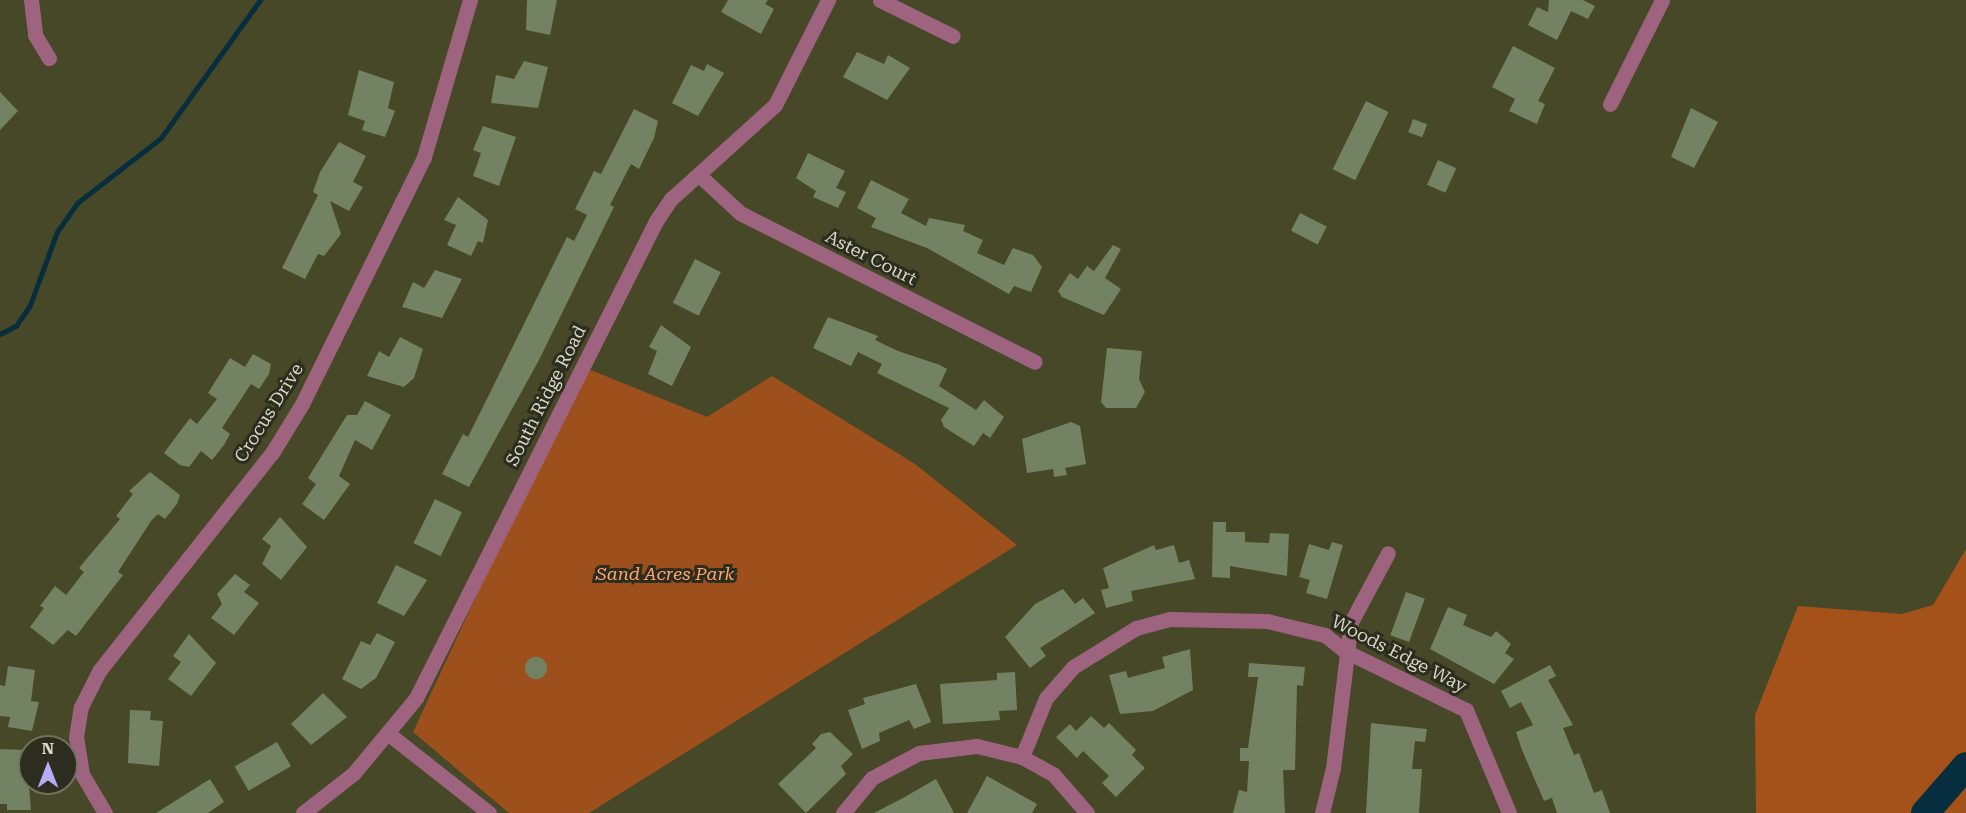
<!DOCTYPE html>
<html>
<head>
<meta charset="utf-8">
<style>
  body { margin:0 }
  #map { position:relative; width:1966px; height:813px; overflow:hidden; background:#464827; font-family:"Roboto Serif",serif }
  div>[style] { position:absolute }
  .green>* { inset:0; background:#9e501c }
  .forest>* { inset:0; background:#a4521a }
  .stream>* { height:4.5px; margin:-2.25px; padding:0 2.25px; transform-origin:2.25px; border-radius:2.25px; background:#072e3e }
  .river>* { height:28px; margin:-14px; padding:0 14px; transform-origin:14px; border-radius:14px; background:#072e3e }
  .building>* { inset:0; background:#728263; transform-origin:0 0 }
  .round { border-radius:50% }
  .minor>* { height:15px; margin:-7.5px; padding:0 7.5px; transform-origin:7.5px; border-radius:7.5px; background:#9e637f }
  span { translate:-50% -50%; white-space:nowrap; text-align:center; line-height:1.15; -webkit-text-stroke:6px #2c2d1e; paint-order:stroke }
  .street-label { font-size:18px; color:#d7d9c6 }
  .park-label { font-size:18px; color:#ffa572; font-style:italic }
  .north { position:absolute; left:18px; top:735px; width:60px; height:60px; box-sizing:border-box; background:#2c2d1e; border:2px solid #707261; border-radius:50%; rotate:0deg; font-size:16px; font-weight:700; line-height:24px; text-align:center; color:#d7d9c6 }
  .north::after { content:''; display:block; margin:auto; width:21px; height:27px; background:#b6acf8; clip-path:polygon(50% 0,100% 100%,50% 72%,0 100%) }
</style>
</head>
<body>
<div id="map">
  <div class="green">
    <div style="clip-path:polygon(583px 367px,707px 417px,772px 376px,915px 464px,1017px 545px,589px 813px,509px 813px,413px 732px)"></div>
  </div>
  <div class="forest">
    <div style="clip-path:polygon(1966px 549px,1966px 813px,1756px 813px,1755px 715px,1798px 606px,1902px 614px,1933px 605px)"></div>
  </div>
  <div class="stream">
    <div style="left:0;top:334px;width:18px;rotate:-27deg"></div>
    <div style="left:16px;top:326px;width:25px;rotate:-56deg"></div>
    <div style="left:30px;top:305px;width:78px;rotate:-69.7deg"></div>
    <div style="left:57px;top:232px;width:35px;rotate:-55deg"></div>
    <div style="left:77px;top:203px;width:106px;rotate:-37.7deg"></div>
    <div style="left:161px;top:138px;width:170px;rotate:-54.3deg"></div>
  </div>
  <div class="river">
    <div style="left:1925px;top:813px;width:62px;rotate:-48.9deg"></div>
  </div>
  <div class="building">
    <div style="clip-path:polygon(527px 0,557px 0,550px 35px,526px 30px)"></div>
    <div style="clip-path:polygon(728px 0,768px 0,765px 4px,774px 9px,761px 34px,721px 12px)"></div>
    <div style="clip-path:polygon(1549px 0,1583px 0,1595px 6px,1588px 19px,1571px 11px,1557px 40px,1528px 25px,1537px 7px,1548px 12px)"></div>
    <div style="clip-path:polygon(1513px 46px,1555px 68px,1538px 101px,1545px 104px,1537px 124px,1509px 111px,1515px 99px,1492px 87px)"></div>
    <div style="clip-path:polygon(857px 52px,884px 64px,888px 55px,910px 68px,887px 100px,843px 77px)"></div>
    <div style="clip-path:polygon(524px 61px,548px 67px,538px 108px,491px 103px,496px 75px,514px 79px)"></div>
    <div style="clip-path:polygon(707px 64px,724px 73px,698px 116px,672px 103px,691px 65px,704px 71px)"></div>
    <div style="clip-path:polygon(359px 70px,394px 82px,388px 108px,395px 111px,385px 137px,362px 130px,365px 121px,348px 115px)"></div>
    <div style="clip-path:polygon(0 92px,18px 111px,0 130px)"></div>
    <div style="left:1366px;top:101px;width:25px;height:76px;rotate:26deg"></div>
    <div style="clip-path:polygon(1691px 108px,1718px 122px,1694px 168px,1671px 157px)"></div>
    <div style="clip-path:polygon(634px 109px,658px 121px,654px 138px,639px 169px,631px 164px,610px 205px,614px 207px,539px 360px,469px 487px,442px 474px,463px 434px,468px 437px,567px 237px,574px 241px,587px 215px,575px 209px,594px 171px,601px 174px)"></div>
    <div style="left:1413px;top:119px;width:15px;height:14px;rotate:20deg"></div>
    <div style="clip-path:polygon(483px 126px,516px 137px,499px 186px,473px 176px,481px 153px,473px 150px)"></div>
    <div style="clip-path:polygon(339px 142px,366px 156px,353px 182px,363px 187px,349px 211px,330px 201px,341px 234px,324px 256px,318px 254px,305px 279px,282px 268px,318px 195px,313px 192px,320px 172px)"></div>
    <div style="clip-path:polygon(808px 153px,845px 171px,836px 188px,846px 192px,838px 208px,813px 197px,816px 191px,796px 178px)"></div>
    <div style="left:1438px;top:160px;width:20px;height:27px;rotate:24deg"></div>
    <div style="clip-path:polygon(871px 180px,909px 199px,901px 213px,926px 226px,929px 218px,965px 225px,963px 231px,983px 240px,977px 253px,1004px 265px,1013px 248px,1033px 255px,1042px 267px,1031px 292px,1014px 286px,1009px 294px,927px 248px,871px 227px,876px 218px,857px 208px)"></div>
    <div style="clip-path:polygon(458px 197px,488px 220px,483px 243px,478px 241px,471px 256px,447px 245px,456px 225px,444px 220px)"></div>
    <div style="left:1300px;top:213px;width:30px;height:20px;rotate:27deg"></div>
    <div style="clip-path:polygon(1113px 245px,1121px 249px,1105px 278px,1121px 289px,1104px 315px,1062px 297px,1058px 291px,1070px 273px,1078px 279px,1087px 266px,1094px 271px)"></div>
    <div style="left:695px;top:259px;width:29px;height:49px;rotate:27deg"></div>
    <div style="clip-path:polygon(435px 270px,462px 279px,442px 318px,402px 307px,413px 282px,424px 288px)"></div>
    <div style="clip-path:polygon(828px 317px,878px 336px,875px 340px,898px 351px,940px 365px,947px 369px,939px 386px,976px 410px,984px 400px,1004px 417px,990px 438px,983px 433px,974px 446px,944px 427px,941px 420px,949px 408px,877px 373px,882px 364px,858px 352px,851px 366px,813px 348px)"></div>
    <div style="clip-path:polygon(661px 325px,691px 347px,672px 386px,648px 374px,657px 351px,649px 347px)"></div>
    <div style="clip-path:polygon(400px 337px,423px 349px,414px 378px,404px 387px,367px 376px,379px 351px,389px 357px)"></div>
    <div style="clip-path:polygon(1107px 348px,1142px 351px,1139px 379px,1145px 392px,1136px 408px,1106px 408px,1101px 402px)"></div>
    <div style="clip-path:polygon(253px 354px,271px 364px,269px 374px,259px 389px,251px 384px,222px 428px,230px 434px,224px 445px,212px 460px,201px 451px,189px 467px,180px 465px,164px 453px,190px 418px,197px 424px,217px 399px,208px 393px,230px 358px,245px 367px)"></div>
    <div style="clip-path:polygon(365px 401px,391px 415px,372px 450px,355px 440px,339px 476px,350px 484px,324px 520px,302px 504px,316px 484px,308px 478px,347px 415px,357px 415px)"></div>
    <div style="clip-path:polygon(1071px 422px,1080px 426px,1086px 464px,1065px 468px,1067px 475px,1054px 477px,1053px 469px,1027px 473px,1022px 439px)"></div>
    <div style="clip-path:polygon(150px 472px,180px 495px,177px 504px,165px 519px,158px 514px,151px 521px,118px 572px,123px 575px,76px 636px,68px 630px,53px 645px,30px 627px,44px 608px,40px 606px,55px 586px,66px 595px,84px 572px,79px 568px,120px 519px,116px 516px,133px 494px,129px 491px)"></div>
    <div style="left:435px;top:499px;width:30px;height:49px;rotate:26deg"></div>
    <div style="clip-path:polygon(280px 517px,307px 547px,281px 580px,262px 564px,271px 546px,262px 539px)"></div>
    <div style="clip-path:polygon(1213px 522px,1226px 522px,1226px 532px,1245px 532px,1245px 542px,1269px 543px,1270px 533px,1289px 534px,1287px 576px,1230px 566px,1230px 578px,1212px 577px)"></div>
    <div style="clip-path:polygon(1332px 542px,1343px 545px,1327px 599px,1306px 593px,1310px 580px,1299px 577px,1309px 544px,1329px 550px)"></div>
    <div style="clip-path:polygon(1154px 545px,1156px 550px,1174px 545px,1179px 563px,1189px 560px,1195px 579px,1131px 591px,1133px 601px,1106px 608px,1101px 590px,1109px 588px,1103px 568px)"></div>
    <div style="clip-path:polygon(396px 565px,427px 580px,404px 616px,377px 603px)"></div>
    <div style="clip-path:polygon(235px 574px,250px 585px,244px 592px,259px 603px,234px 635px,211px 618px,222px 604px,217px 594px)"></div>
    <div style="clip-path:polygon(1063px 589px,1075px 604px,1083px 598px,1095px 613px,1040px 648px,1046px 656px,1030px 668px,1005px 637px,1035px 604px)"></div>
    <div style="left:1406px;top:592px;width:20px;height:46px;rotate:20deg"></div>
    <div style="clip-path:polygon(1448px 607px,1467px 615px,1463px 625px,1491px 637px,1496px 631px,1511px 644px,1505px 653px,1514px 659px,1494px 684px,1430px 649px)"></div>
    <div style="clip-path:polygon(377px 633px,395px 642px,376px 678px,361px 689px,342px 679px,361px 641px,370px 645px)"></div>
    <div style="clip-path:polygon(189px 634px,216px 663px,191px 696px,168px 679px,181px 662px,173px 656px)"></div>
    <div style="clip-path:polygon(1190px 649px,1193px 690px,1153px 711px,1120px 714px,1109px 675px,1126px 671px,1128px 678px,1165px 668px,1162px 657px)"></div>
    <div class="round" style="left:525px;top:657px;width:22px;height:22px"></div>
    <div style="clip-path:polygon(1249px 663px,1305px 667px,1303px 686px,1297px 685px,1295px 770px,1283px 770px,1285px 813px,1233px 813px,1239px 790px,1247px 792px,1249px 761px,1240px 761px,1240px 748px,1248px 748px,1258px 677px,1248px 677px)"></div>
    <div style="clip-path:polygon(1550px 665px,1556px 676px,1548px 680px,1573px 725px,1563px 728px,1574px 755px,1579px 753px,1594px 793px,1602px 790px,1610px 813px,1557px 813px,1552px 798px,1544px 801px,1522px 750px,1516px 732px,1533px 725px,1521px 702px,1510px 708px,1501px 691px)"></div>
    <div style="clip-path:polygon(8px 666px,35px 670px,31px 701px,39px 702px,32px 731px,8px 727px,10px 717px,0 716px,0 685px,5px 686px)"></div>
    <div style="clip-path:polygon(1015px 672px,1017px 710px,999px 711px,1000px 720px,943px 724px,940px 684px,997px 680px,997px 673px)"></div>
    <div style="clip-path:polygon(916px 684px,931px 722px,914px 729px,909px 720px,879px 733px,880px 741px,862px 749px,848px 710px,865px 704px,863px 698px)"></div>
    <div style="clip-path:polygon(323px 693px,347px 717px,311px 745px,291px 724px)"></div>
    <div style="clip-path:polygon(130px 710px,151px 711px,150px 720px,163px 721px,159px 766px,128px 763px)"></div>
    <div style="clip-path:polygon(1091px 716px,1104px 728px,1109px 723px,1136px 750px,1132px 755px,1145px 768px,1116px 797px,1102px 783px,1109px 776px,1083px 751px,1077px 758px,1056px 737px,1070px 724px,1076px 731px)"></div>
    <div style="clip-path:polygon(1371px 723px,1427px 729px,1425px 742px,1415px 741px,1412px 769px,1422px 769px,1419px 813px,1366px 813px)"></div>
    <div style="clip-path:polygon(830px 732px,853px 754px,841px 766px,846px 774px,806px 813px,778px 784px,816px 748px,812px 744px,821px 734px)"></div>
    <div style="left:277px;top:742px;width:28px;height:49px;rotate:60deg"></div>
    <div style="clip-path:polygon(0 749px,26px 750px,31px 810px,7px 810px,7px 804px,0 804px)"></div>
    <div style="clip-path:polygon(987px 776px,1037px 804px,1032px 813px,967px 813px)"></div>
    <div style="clip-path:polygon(210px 779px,224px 802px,208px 813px,156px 813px)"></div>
    <div style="clip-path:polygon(936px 779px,954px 813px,874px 813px,903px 798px)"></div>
  </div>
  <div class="minor">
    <div style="left:31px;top:0;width:35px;rotate:83deg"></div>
    <div style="left:35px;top:35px;width:27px;rotate:59deg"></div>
    <div style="left:880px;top:0;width:81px;rotate:26.3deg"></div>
    <div style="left:1610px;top:104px;width:116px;rotate:-63.4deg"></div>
    <div style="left:699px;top:175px;width:56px;rotate:42.8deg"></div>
    <div style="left:740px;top:213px;width:330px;rotate:26.8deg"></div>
    <div style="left:390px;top:735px;width:126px;rotate:38.2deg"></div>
    <div style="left:1022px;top:757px;width:64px;rotate:-67.9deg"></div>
    <div style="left:1046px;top:698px;width:41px;rotate:-48.9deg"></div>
    <div style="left:1073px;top:667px;width:74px;rotate:-31.8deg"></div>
    <div style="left:1136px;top:628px;width:35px;rotate:-15deg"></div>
    <div style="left:1170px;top:619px;width:97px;rotate:1.2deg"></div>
    <div style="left:1267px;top:621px;width:60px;rotate:13.6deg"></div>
    <div style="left:1325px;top:635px;width:26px;rotate:39deg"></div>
    <div style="left:1345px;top:651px;width:135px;rotate:26deg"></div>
    <div style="left:1466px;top:710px;width:112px;rotate:67.3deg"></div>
    <div style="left:105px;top:813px;width:45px;rotate:-120.5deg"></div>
    <div style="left:82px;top:774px;width:37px;rotate:-99deg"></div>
    <div style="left:76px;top:737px;width:30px;rotate:-81deg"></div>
    <div style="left:81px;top:707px;width:40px;rotate:-63.4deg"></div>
    <div style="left:99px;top:671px;width:278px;rotate:-51.6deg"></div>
    <div style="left:272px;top:453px;width:57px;rotate:-58.5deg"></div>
    <div style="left:302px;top:404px;width:275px;rotate:-63.7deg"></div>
    <div style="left:424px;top:157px;width:164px;rotate:-73.7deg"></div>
    <div style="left:303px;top:813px;width:63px;rotate:-38deg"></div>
    <div style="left:353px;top:774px;width:99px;rotate:-50.3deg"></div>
    <div style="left:416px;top:698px;width:534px;rotate:-63.29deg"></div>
    <div style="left:656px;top:221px;width:27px;rotate:-56deg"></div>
    <div style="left:671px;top:199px;width:140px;rotate:-42.1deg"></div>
    <div style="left:775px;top:105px;width:118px;rotate:-63.2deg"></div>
    <div style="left:843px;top:813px;width:45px;rotate:-50.4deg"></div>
    <div style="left:872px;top:778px;width:53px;rotate:-28deg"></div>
    <div style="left:919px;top:753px;width:58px;rotate:-6.9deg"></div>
    <div style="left:977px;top:746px;width:46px;rotate:13.7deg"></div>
    <div style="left:1022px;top:757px;width:35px;rotate:29deg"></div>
    <div style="left:1053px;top:774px;width:52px;rotate:48.9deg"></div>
    <div style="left:1322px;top:813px;width:46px;rotate:-76.3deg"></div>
    <div style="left:1333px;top:768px;width:147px;rotate:-83deg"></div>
    <div style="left:1351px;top:622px;width:78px;rotate:-61.8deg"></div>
  </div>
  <div class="street-label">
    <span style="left:871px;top:258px;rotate:27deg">Aster Court</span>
    <span style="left:546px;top:396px;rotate:-63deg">South Ridge Road</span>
    <span style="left:269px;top:413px;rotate:-58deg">Crocus Drive</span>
    <span style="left:1399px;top:654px;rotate:27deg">Woods Edge Way</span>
  </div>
  <div class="park-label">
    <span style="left:665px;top:574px">Sand Acres Park</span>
  </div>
  <div class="north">N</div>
</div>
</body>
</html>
